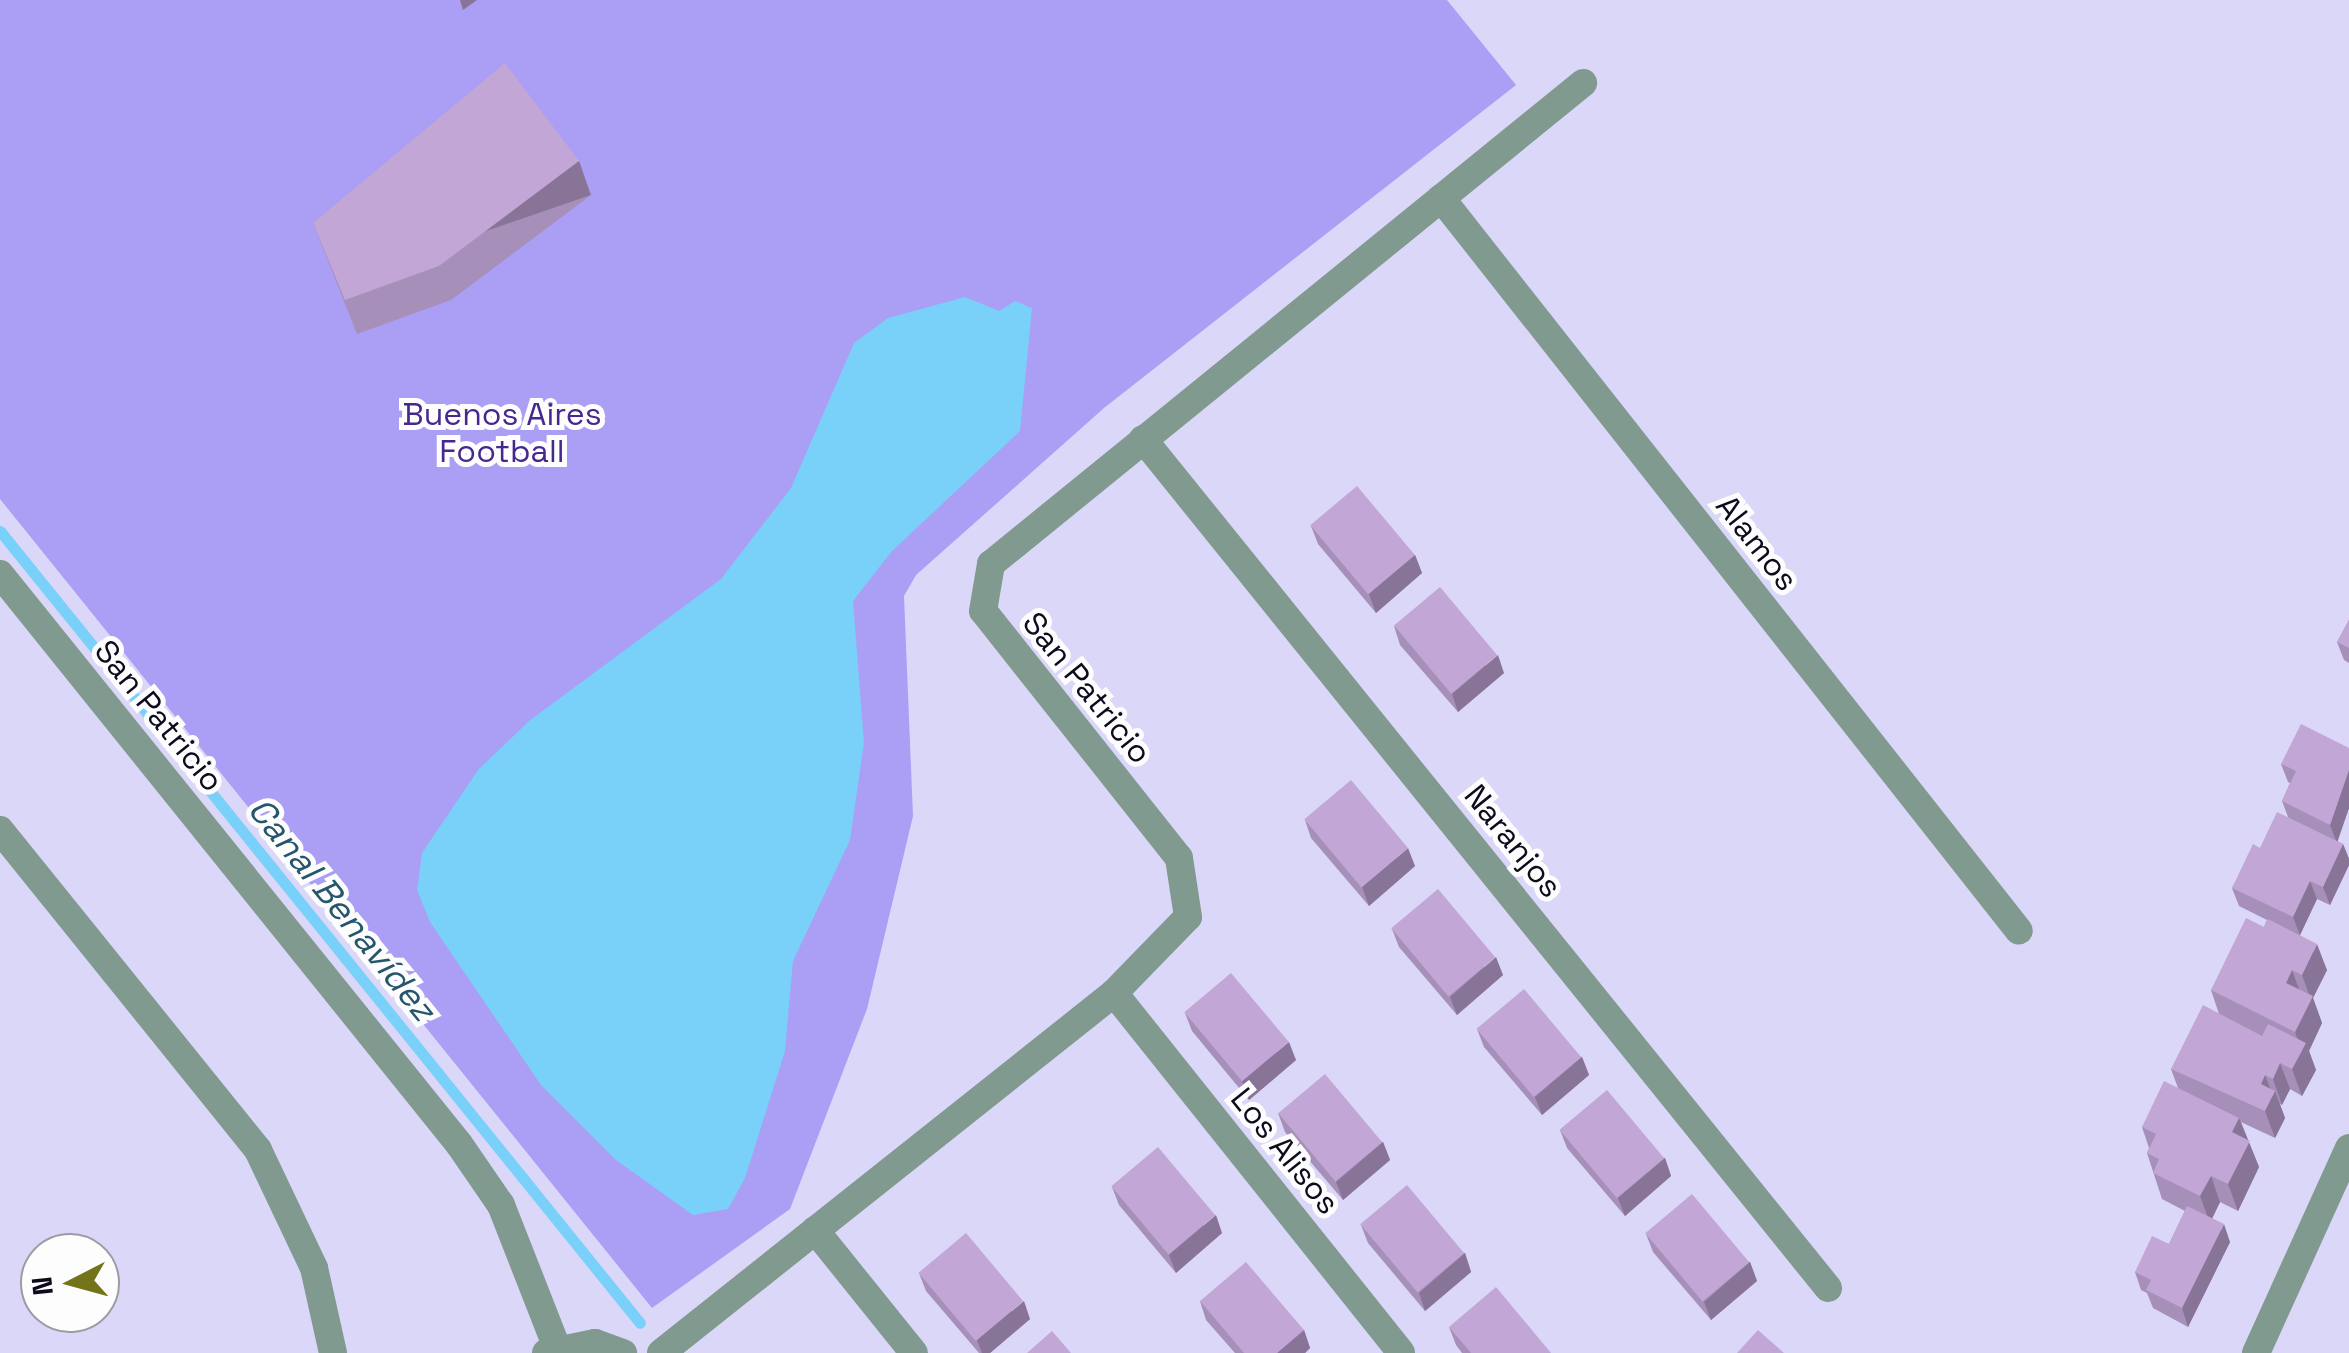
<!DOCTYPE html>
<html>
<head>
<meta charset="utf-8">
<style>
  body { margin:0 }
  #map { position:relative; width:2349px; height:1353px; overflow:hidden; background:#dbd7f8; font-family:"Space Grotesk",sans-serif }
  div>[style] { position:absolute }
  .green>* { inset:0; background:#ab9ef5 }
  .water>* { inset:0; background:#79d0f9 }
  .stream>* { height:11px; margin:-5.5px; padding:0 5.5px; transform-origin:5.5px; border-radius:5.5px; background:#79d0f9 }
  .minor>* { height:28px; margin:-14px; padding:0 14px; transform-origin:14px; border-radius:14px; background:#809a90 }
  .wall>* { inset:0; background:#a68fb8 }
  .shaded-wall>* { inset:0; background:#877496; transform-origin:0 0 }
  .building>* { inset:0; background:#c1a6d6; transform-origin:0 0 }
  span { translate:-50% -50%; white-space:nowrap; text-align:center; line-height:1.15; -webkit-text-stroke:10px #fdfdfd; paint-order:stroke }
  .park-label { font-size:32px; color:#45278d }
  .street-label { font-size:32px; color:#0d0a1c }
  .water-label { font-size:35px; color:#26566c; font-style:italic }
  .north { position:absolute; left:20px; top:1233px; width:100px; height:100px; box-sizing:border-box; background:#fdfdfd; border:2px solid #9d9ca3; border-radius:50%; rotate:264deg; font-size:28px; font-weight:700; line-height:40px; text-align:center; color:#0d0a1c }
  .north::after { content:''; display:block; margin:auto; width:35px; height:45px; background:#73741a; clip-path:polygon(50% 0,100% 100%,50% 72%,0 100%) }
</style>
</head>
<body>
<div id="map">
  <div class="green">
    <div style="clip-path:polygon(0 0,1447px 0,1516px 85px,1104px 408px,916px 575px,904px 596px,913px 816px,867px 1009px,790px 1209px,652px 1308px,0 499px)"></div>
  </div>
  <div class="water">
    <div style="clip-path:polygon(965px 297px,999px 311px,1015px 301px,1032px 308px,1020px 431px,892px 551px,853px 601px,864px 743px,850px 840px,793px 961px,785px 1051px,745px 1178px,728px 1209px,693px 1215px,616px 1160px,541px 1085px,430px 922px,417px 890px,422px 853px,478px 770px,529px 721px,721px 579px,791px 488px,854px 343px,888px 318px)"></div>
  </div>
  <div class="stream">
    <div style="left:0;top:531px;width:1018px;rotate:51.06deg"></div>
  </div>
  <div class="minor">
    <div style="left:1441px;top:198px;width:933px;rotate:51.74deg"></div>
    <div style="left:1143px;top:439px;width:1091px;rotate:51.1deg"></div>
    <div style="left:0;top:574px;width:732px;rotate:51.16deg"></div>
    <div style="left:459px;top:1144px;width:74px;rotate:55.5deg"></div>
    <div style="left:501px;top:1205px;width:154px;rotate:68.6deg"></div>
    <div style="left:0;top:830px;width:411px;rotate:51.1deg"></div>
    <div style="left:258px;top:1150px;width:131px;rotate:64.6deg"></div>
    <div style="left:314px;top:1268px;width:87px;rotate:77.4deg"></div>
    <div style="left:1114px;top:993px;width:460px;rotate:51.4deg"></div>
    <div style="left:815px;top:1230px;width:158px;rotate:51.2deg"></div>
    <div style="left:546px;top:1353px;width:50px;rotate:-11.5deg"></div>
    <div style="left:595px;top:1343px;width:30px;rotate:20deg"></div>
    <div style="left:661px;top:1353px;width:579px;rotate:-38.47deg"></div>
    <div style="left:1114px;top:993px;width:106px;rotate:-45.8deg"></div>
    <div style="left:1188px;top:917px;width:60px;rotate:-98.7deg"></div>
    <div style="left:1179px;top:858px;width:315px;rotate:-128.4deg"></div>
    <div style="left:983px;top:611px;width:48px;rotate:-80.3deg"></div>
    <div style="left:991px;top:564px;width:763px;rotate:-39.09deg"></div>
    <div style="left:2256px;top:1353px;width:225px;rotate:-65.6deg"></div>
  </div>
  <div class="wall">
    <div style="clip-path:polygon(579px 161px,591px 195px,451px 300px,357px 334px,313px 223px)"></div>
    <div style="clip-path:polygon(1311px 526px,1415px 555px,1422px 573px,1376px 613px,1318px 544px)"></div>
    <div style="clip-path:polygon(2349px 620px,2349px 663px,2344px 660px,2337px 642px)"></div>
    <div style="clip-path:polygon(1394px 626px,1504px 673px,1458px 712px,1400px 645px)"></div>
    <div style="clip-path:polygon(2349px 748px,2349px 808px,2337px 841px,2343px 844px,2349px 859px,2349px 865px,2330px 905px,2317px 899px,2300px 935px,2327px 970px,2313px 998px,2322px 1023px,2309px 1051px,2316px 1070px,2302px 1096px,2290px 1089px,2282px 1105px,2280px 1104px,2285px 1118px,2275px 1138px,2241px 1122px,2259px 1167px,2238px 1211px,2220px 1202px,2212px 1218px,2230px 1242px,2188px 1327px,2153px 1308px,2147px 1293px,2141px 1290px,2135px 1272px,2169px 1244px,2185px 1211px,2162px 1199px,2147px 1153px,2149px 1148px,2142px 1127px,2178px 1088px,2171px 1069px,2219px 1014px,2211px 990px,2264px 927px,2267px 920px,2239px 906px,2232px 888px,2260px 848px,2288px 817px,2282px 801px,2290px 783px,2288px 782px,2281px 764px)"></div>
    <div style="clip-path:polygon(1305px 820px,1415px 866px,1369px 906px,1311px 838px)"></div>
    <div style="clip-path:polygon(1392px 929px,1503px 975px,1457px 1015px,1399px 947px)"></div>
    <div style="clip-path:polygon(1185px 1013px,1296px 1060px,1249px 1100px,1192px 1031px)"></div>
    <div style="clip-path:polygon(1477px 1029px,1582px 1057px,1589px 1075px,1542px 1115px,1484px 1047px)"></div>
    <div style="clip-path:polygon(1278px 1113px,1383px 1142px,1390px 1160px,1343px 1200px,1285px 1132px)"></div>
    <div style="clip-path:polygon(1560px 1130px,1665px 1158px,1671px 1176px,1625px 1216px,1567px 1148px)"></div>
    <div style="clip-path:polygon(1112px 1187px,1222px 1233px,1176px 1273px,1119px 1205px)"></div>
    <div style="clip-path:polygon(1361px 1225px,1465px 1253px,1471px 1272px,1425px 1311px,1368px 1243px)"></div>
    <div style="clip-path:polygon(1646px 1234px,1750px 1262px,1757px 1281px,1711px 1320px,1653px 1252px)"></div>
    <div style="clip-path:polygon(919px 1273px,1030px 1319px,990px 1353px,979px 1353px,926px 1291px)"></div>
    <div style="clip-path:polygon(1200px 1301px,1304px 1330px,1310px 1348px,1305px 1353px,1235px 1353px,1206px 1320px)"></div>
    <div style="clip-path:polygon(1449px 1327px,1551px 1353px,1462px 1353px,1456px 1345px)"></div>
  </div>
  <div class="shaded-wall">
    <div style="clip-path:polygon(460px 0,477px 0,463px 10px)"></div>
    <div style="left:579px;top:161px;width:36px;height:175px;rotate:71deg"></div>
    <div style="clip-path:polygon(1415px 555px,1422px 573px,1376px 613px,1369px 594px)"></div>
    <div style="clip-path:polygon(1498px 655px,1504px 673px,1458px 712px,1452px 694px)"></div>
    <div style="clip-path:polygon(2349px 770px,2349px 808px,2337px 843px,2330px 825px)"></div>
    <div style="clip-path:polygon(2343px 844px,2349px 859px,2349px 865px,2330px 905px,2323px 887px)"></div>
    <div style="clip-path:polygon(1408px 848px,1415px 866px,1369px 906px,1362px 887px)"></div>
    <div style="clip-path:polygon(2310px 881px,2317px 899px,2300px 935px,2293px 917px)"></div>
    <div style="clip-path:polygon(2317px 944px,2327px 970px,2313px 998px,2322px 1023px,2309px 1051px,2316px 1070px,2302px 1096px,2292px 1069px,2302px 1051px,2295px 1032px,2311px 1000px,2302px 975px)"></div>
    <div style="clip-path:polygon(1496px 957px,1503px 975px,1457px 1015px,1450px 997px)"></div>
    <div style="clip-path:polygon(2292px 970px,2302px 997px,2286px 983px)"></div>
    <div style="clip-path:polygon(1289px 1042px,1296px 1060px,1249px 1100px,1242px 1081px)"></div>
    <div style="clip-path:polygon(1582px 1057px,1589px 1075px,1542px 1115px,1535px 1097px)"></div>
    <div style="clip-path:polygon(2280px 1063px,2290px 1089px,2282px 1105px,2273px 1079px)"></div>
    <div style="clip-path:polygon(2265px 1075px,2273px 1096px,2275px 1091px,2285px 1118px,2275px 1138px,2265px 1111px,2261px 1084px)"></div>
    <div style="clip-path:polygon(2239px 1118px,2259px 1167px,2238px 1211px,2228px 1184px,2232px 1132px)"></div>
    <div style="clip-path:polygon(1383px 1142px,1390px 1160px,1343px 1200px,1336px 1182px)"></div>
    <div style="clip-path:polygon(1665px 1158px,1671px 1176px,1625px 1216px,1618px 1198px)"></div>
    <div style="clip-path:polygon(2211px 1176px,2220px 1202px,2210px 1223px,2200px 1196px)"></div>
    <div style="clip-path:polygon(1216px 1215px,1222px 1233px,1176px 1273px,1169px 1255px)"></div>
    <div style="clip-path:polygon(2224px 1224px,2230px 1242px,2188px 1327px,2182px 1308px)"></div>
    <div style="clip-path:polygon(1465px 1253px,1471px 1272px,1425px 1311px,1419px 1293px)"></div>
    <div style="clip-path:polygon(1750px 1262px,1757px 1281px,1711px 1320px,1704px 1302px)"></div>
    <div style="clip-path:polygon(1024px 1301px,1030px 1319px,990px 1353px,982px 1353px,977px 1340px)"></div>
    <div style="clip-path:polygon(1304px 1330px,1310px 1348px,1305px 1353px,1277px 1353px)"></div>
  </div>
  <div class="building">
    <div style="clip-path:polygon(505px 63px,579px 161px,439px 266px,345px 300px,313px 223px)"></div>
    <div style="left:1357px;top:486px;width:90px;height:61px;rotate:50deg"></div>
    <div style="left:1440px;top:587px;width:89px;height:60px;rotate:50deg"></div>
    <div style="clip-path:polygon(2349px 620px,2349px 648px,2337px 642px)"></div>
    <div style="clip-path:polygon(2301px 724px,2349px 748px,2349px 770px,2330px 825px,2282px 801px,2296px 771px,2281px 764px)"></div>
    <div style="left:1351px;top:780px;width:89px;height:61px;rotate:50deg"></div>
    <div style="clip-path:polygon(2277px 812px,2343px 844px,2323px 887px,2310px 881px,2293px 917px,2232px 888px,2253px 844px,2260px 848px)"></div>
    <div style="left:1438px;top:889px;width:89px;height:61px;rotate:50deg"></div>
    <div style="clip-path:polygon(2246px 918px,2264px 927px,2268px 919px,2317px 944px,2302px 975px,2292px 970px,2286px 983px,2313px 996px,2295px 1032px,2211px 990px)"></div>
    <div style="left:1231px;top:973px;width:90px;height:61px;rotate:50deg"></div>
    <div style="left:1524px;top:989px;width:89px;height:62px;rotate:50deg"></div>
    <div style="clip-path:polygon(2203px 1005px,2262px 1036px,2268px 1024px,2306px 1043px,2292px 1069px,2280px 1063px,2273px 1079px,2265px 1075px,2261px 1084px,2275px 1091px,2265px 1111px,2171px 1069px)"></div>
    <div style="left:1325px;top:1074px;width:89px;height:61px;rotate:50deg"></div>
    <div style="clip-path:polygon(2164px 1081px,2239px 1118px,2232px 1132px,2250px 1141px,2228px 1184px,2211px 1176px,2200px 1196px,2153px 1173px,2159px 1159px,2147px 1153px,2156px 1134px,2142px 1127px)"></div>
    <div style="left:1607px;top:1090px;width:89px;height:62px;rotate:50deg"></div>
    <div style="left:1158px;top:1147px;width:89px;height:61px;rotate:50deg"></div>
    <div style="left:1407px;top:1185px;width:89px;height:61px;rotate:50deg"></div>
    <div style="left:1692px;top:1194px;width:89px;height:61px;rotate:50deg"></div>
    <div style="clip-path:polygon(2187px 1206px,2224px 1224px,2182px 1308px,2146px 1290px,2151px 1280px,2135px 1272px,2152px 1236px,2169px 1244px)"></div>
    <div style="left:966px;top:1233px;width:89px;height:62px;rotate:50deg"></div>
    <div style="clip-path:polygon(1246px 1262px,1304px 1330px,1277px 1353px,1244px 1353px,1200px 1301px)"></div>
    <div style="clip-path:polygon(1496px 1287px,1551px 1353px,1471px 1353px,1449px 1327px)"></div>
    <div style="clip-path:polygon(1758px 1330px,1784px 1353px,1737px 1353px)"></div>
    <div style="clip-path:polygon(1052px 1331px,1071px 1353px,1027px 1353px)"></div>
  </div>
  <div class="park-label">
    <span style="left:502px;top:433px">Buenos Aires<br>Football</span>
  </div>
  <div class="street-label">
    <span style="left:1757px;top:543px;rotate:52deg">Alamos</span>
    <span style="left:1087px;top:688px;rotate:51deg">San Patricio</span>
    <span style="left:159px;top:716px;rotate:51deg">San Patricio</span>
    <span style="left:1513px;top:841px;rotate:51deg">Naranjos</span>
    <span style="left:1285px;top:1151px;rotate:51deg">Los Alisos</span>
  </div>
  <div class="water-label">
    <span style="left:342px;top:909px;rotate:51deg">Canal Benavídez</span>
  </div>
  <div class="north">N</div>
</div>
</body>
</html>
